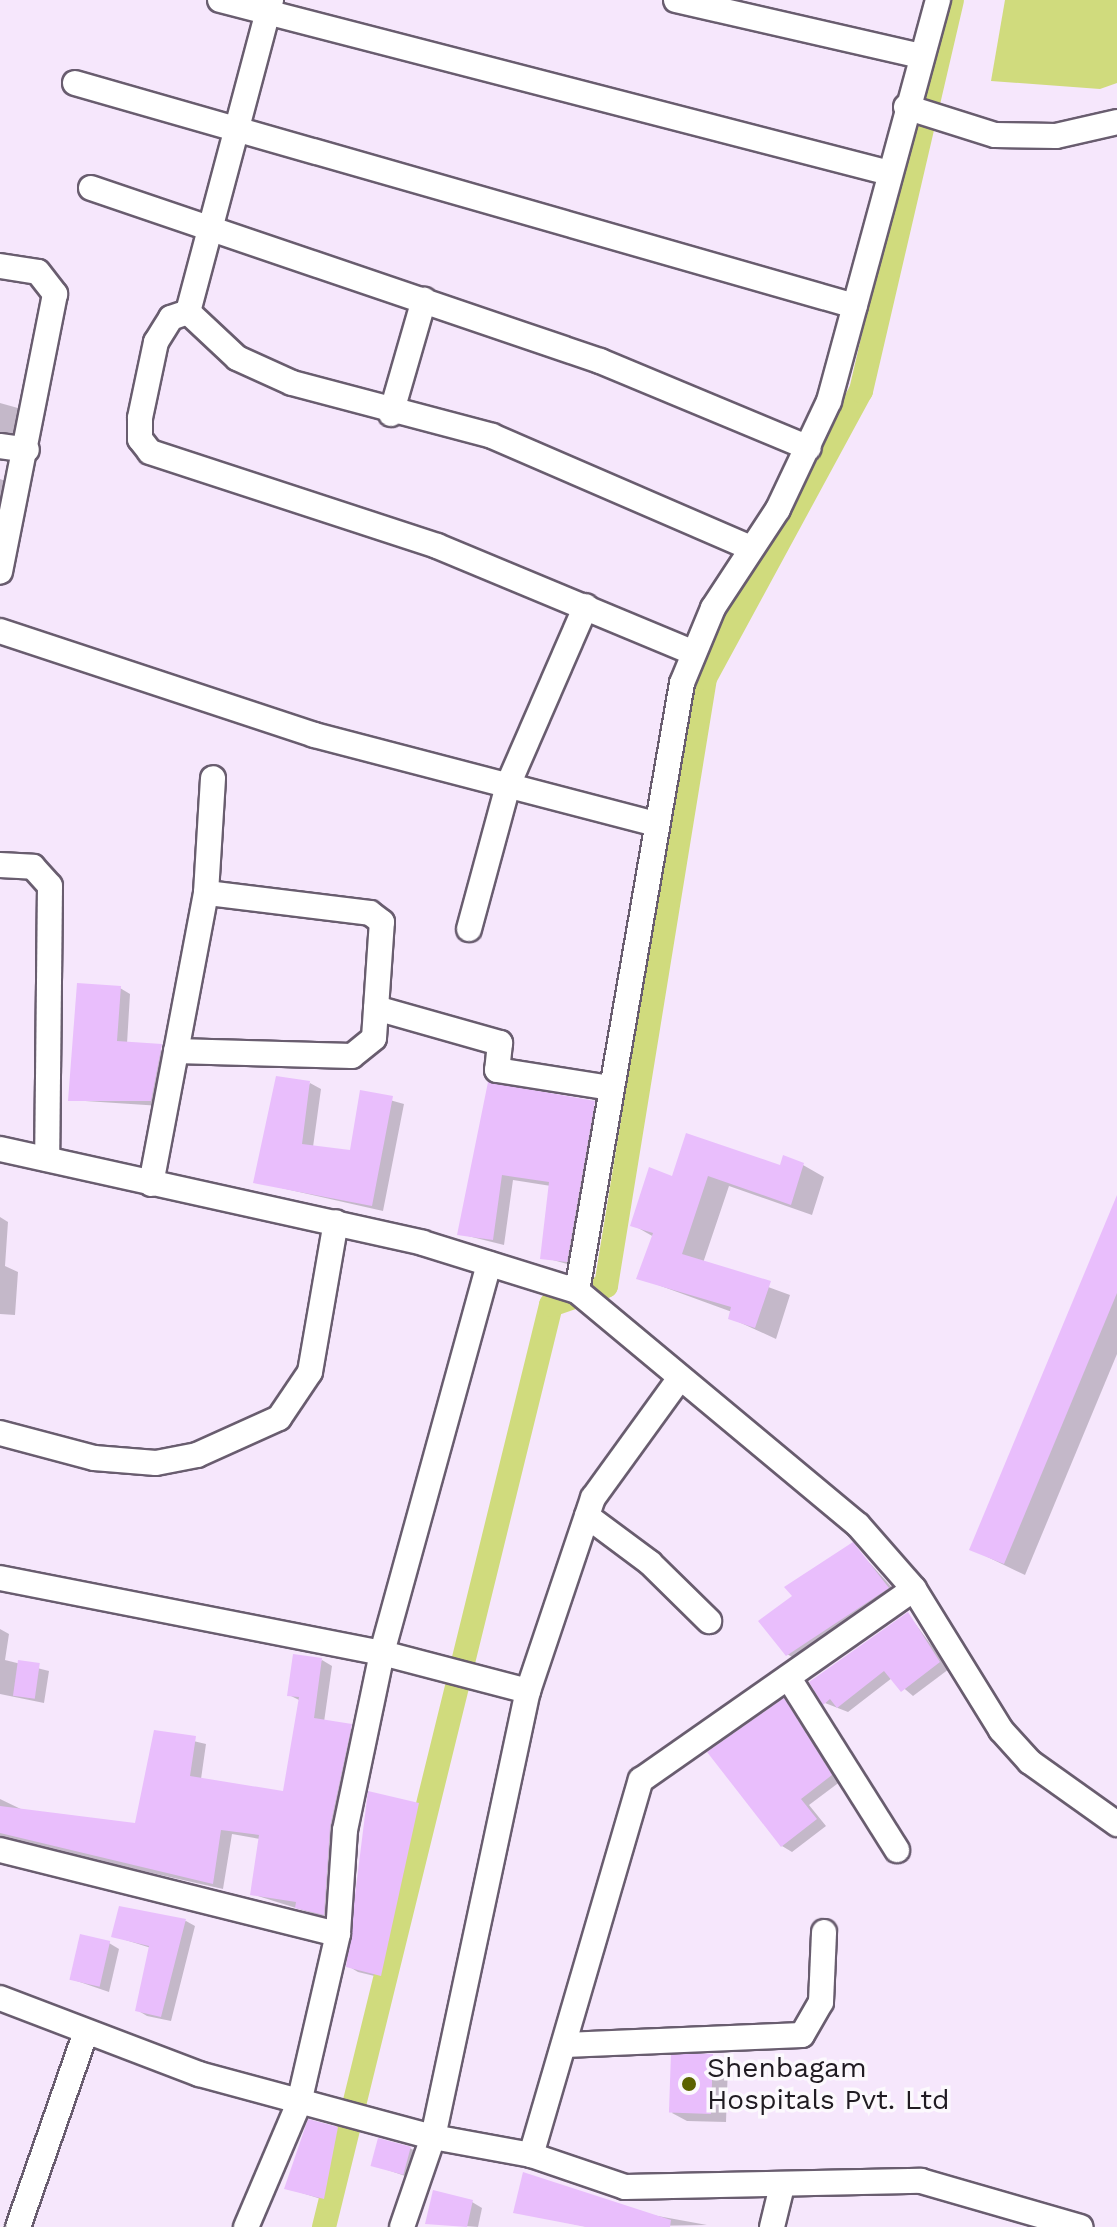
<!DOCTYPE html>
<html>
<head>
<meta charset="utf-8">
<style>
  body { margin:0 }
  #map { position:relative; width:1117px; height:2227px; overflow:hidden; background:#f6e7fc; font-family:"Work Sans",sans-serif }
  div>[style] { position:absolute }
  .water>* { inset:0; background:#d0db7d }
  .shadow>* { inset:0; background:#0003 }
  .canal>* { height:24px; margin:-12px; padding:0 12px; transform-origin:12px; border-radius:12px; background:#d0db7d }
  .building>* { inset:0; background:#e9befc; transform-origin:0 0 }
  .roads { filter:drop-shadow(2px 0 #695d6f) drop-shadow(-2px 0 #695d6f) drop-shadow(0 2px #695d6f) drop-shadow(0 -2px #695d6f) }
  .minor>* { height:24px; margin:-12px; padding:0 12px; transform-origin:12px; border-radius:12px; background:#fff }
  .dots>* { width:22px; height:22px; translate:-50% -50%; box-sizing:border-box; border:4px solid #fcf9fd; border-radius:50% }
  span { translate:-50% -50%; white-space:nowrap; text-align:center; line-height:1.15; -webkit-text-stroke:7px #fcf9fd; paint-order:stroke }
  .poi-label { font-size:28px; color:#201b22 }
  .left { translate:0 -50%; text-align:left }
</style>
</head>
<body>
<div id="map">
  <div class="water">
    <div style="clip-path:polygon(1005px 0,1117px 0,1117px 83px,1100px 89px,991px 81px)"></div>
  </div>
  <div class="shadow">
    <div style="clip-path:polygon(0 403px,25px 410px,22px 438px,0 441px)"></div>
    <div style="clip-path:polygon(0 479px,13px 484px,8px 510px,0 510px)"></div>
    <div style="clip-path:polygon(120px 988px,130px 994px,127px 1044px,171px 1052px,161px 1106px,70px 1100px)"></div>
    <div style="clip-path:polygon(310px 1083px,321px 1089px,313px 1147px,352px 1152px,361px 1092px,404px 1104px,383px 1211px,255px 1182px)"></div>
    <div style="clip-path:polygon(490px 1084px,605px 1109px,578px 1267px,542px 1257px,551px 1186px,513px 1180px,504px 1245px,460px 1234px)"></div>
    <div style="clip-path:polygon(803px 1165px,824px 1177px,812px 1215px,729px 1186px,703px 1263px,790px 1295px,776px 1339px,730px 1318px,732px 1312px,639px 1278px,654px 1237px,633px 1225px,673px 1178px)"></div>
    <div style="clip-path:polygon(1117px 1200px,1117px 1354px,1025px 1575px,971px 1549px)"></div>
    <div style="clip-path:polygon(0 1217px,8px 1222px,5px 1266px,18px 1272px,15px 1315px,0 1314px)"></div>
    <div style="clip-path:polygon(853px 1545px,898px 1594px,797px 1660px,787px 1654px,794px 1597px)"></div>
    <div style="clip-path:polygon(908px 1614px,949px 1669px,913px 1696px,892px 1678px,848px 1712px,825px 1703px)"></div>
    <div style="clip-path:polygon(0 1629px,9px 1634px,5px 1660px,49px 1671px,44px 1703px,0 1694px)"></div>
    <div style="clip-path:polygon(322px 1660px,332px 1666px,324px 1722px,362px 1732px,334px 1920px,252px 1894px,260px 1839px,232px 1834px,223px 1889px,0 1839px,0 1799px,27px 1812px,136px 1826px,155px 1732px,206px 1744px,201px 1779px,284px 1793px,301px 1701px,289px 1695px)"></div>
    <div style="clip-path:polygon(784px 1701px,841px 1781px,809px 1805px,826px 1826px,792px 1852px,782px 1846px)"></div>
    <div style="clip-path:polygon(418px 1805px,428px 1811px,391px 1980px,358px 1972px,348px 1966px)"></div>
    <div style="clip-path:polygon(186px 1921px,195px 1926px,171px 2021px,147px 2016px,137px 2010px,151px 1948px,113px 1936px)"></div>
    <div style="clip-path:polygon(109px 1943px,119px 1949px,109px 1992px,71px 1979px)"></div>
    <div style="clip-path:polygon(712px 2056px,728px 2065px,726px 2122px,687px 2121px,672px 2113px)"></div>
    <div style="clip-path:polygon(337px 2129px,347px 2135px,334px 2203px,286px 2188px)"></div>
    <div style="clip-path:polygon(410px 2148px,420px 2154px,414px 2179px,373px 2165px)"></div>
    <div style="clip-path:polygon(472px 2202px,482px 2208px,478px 2227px,427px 2223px)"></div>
    <div style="clip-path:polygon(625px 2210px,707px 2225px,588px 2227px,515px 2212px)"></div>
  </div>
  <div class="canal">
    <div style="left:324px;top:2227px;width:950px;rotate:-76.17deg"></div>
    <div style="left:551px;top:1305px;width:58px;rotate:-19.1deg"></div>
    <div style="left:606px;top:1286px;width:616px;rotate:-80.75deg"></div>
    <div style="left:705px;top:678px;width:327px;rotate:-61.5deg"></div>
    <div style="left:861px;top:391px;width:401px;rotate:-76.9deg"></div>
  </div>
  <div class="building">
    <div style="clip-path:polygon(77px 983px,121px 986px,117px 1041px,162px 1044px,151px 1101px,68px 1101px)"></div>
    <div style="clip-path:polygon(276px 1076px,310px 1081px,302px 1144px,350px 1150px,360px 1090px,393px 1096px,372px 1206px,253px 1183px)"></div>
    <div style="clip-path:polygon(488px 1082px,595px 1101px,567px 1262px,540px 1259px,549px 1182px,502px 1175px,493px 1240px,457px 1235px)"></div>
    <div style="clip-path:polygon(686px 1133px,780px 1165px,783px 1155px,804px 1163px,791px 1205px,708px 1176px,682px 1254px,771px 1281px,755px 1328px,728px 1319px,731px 1307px,636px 1279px,653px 1233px,630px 1226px,649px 1167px,672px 1176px)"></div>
    <div style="clip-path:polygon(1117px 1195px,1117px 1293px,1004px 1564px,969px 1550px)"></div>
    <div style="clip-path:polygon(853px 1542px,889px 1588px,786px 1656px,758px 1621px,792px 1596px,784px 1587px)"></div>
    <div style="clip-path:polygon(908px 1612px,940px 1662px,901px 1692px,884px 1671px,837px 1708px,830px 1699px,823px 1705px,809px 1682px)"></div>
    <div style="clip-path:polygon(293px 1654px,322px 1658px,314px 1718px,352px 1724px,330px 1827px,324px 1915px,295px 1908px,296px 1902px,250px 1895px,259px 1835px,221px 1830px,213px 1884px,0 1833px,0 1806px,135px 1823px,154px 1730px,196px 1736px,190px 1776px,283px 1791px,299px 1697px,287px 1696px)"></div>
    <div style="left:18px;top:1660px;width:22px;height:36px;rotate:8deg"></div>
    <div style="clip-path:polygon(784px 1698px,832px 1775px,801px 1799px,817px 1819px,781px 1847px,707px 1752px)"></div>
    <div style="clip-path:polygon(368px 1791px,419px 1803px,381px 1976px,346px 1967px)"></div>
    <div style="clip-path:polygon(119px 1906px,186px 1919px,161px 2017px,135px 2011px,149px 1946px,111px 1937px)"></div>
    <div style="left:80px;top:1934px;width:31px;height:47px;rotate:13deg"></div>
    <div style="left:713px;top:2054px;width:60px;height:42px;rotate:92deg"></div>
    <div style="clip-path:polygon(308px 2119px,338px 2127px,324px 2199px,284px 2189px)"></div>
    <div style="left:378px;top:2138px;width:34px;height:29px;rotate:15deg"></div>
    <div style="clip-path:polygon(523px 2172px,671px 2220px,670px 2227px,586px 2227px,513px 2213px)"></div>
    <div style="clip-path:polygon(433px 2190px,473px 2200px,467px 2227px,425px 2224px)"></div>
  </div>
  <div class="roads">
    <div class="minor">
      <div style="left:220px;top:0;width:692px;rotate:14.48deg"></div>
      <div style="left:271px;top:0;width:323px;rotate:104.9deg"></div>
      <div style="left:188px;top:312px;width:67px;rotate:43.2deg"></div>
      <div style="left:237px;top:358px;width:60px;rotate:24.4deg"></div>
      <div style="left:292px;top:383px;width:207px;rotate:14.8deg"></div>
      <div style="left:492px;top:436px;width:282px;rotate:23.4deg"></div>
      <div style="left:676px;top:0;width:250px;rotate:12.9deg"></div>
      <div style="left:75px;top:83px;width:811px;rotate:15.96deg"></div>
      <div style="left:906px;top:107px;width:93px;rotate:17.5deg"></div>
      <div style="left:995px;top:135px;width:61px;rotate:0.9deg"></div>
      <div style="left:1056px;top:136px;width:63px;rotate:-12.9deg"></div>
      <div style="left:91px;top:188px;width:538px;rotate:18.77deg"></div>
      <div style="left:600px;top:361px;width:226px;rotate:22.6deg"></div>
      <div style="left:0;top:266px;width:38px;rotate:9deg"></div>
      <div style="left:38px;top:272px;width:28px;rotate:52deg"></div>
      <div style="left:55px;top:294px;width:283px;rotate:101.2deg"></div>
      <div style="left:188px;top:312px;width:18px;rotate:161deg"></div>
      <div style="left:171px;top:318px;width:28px;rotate:122deg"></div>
      <div style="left:156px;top:342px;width:78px;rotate:101.9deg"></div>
      <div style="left:140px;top:418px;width:21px;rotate:90deg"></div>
      <div style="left:140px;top:439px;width:16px;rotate:52deg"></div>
      <div style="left:150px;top:452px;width:302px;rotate:18.1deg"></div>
      <div style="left:437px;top:546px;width:276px;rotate:22.6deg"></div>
      <div style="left:391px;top:414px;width:119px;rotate:-73.9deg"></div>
      <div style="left:0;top:446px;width:27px;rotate:8deg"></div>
      <div style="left:0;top:631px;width:331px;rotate:18.3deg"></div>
      <div style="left:314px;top:735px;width:353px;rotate:14.6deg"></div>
      <div style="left:0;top:865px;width:33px;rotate:3deg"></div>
      <div style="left:33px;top:867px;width:25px;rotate:48deg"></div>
      <div style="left:50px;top:886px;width:273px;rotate:90.6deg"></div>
      <div style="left:469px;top:929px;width:149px;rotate:-74.8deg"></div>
      <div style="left:508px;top:785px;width:195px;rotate:-66.5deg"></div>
      <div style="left:376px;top:1008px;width:129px;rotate:15.8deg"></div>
      <div style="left:500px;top:1043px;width:27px;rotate:96deg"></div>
      <div style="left:497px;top:1070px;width:115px;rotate:9deg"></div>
      <div style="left:176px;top:1051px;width:176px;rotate:1.6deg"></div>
      <div style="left:352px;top:1056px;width:28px;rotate:-39deg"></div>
      <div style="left:374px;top:1038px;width:116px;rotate:-86.1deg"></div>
      <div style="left:382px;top:922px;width:15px;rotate:-143deg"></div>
      <div style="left:370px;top:913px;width:165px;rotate:-173deg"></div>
      <div style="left:0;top:1149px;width:433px;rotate:12.5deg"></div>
      <div style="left:423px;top:1243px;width:161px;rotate:17.3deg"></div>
      <div style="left:577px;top:1291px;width:366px;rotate:39.8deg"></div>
      <div style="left:858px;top:1525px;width:85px;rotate:48.8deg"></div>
      <div style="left:914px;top:1589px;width:166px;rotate:58.3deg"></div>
      <div style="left:1001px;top:1730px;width:43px;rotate:47.8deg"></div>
      <div style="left:1030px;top:1762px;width:107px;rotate:35.5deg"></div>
      <div style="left:151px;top:1184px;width:296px;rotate:-79.3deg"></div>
      <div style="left:206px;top:893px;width:115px;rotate:-86.5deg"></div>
      <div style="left:489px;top:1264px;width:403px;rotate:105.4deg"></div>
      <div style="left:382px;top:1653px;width:151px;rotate:14.6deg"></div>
      <div style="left:577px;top:1291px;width:617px;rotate:-80.2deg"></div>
      <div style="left:682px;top:683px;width:81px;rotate:-67.5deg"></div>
      <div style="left:713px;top:608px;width:118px;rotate:-56.7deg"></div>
      <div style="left:778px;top:509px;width:119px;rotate:-64.7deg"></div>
      <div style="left:829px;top:401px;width:416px;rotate:-74.8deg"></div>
      <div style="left:0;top:1433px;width:97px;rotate:14.9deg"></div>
      <div style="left:94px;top:1458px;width:62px;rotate:4.6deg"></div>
      <div style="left:156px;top:1463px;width:42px;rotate:-11deg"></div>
      <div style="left:197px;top:1455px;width:90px;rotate:-24.3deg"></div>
      <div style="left:279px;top:1418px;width:55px;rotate:-56deg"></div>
      <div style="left:310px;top:1372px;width:152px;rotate:-80.2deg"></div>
      <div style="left:587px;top:1516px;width:79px;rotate:36.7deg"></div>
      <div style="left:650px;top:1563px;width:83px;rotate:44.5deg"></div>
      <div style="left:0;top:1578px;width:389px;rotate:11.1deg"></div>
      <div style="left:382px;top:1653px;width:181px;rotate:101.8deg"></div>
      <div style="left:345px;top:1830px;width:104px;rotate:93.9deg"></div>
      <div style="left:338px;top:1934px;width:173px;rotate:103deg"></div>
      <div style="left:299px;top:2103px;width:135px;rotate:113.1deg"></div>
      <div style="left:790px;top:1680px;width:201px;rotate:57.8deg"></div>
      <div style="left:0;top:1850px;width:348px;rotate:14deg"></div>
      <div style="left:0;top:1998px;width:213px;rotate:20.9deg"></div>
      <div style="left:199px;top:2074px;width:242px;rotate:15.1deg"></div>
      <div style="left:433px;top:2137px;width:100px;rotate:10.4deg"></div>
      <div style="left:531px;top:2155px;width:99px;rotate:18.8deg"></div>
      <div style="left:625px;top:2187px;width:296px;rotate:-1.2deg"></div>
      <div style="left:921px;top:2181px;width:166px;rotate:16.1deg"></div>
      <div style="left:565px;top:2045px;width:237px;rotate:-2.4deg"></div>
      <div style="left:802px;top:2035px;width:38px;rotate:-60deg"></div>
      <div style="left:821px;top:2002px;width:70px;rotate:-87.5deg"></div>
      <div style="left:531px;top:2155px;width:391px;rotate:-73.7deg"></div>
      <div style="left:641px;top:1780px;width:333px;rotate:-35deg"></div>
      <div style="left:18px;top:2227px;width:207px;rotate:-70.8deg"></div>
      <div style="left:402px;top:2227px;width:95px;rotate:-71deg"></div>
      <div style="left:433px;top:2137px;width:456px;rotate:-78deg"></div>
      <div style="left:528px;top:1691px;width:204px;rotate:-71.4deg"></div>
      <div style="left:593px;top:1498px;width:147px;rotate:-54.1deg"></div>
      <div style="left:772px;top:2227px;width:42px;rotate:-76.3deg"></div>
    </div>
  </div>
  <div class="dots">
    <div style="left:689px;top:2084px;background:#5c6200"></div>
  </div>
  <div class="poi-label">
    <span class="left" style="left:707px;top:2084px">Shenbagam<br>Hospitals Pvt. Ltd</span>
  </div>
</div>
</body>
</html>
